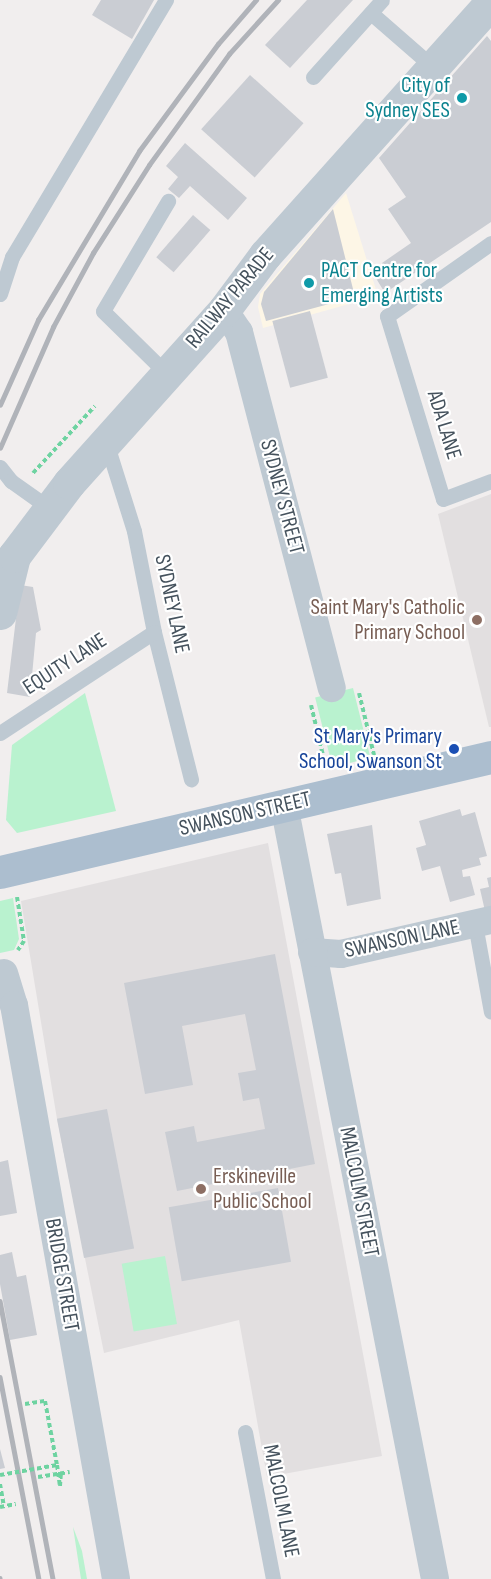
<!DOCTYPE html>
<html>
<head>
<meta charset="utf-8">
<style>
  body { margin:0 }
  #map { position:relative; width:491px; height:1579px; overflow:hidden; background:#f1eeee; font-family:"Sofia Sans Condensed",sans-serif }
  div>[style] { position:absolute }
  .commercial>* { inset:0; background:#fdf6e6 }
  .education>* { inset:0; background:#e2dfe0 }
  .green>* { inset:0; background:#b9f2cf; transform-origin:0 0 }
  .building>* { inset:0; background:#cacdd3; transform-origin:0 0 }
  .path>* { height:4px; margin-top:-2px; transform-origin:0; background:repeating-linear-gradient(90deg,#6ed3a1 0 4.5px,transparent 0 7.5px) }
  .service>* { height:15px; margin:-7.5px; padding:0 7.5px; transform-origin:7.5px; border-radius:7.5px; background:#bec9d2 }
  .minor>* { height:28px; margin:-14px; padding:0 14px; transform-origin:14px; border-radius:14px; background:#bec9d2 }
  .tertiary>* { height:33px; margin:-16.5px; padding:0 16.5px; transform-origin:16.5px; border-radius:16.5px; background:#bec9d2 }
  .primary>* { height:33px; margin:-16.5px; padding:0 16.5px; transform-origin:16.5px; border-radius:16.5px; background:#acbecf }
  .rail>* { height:4.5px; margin:-2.25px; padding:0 2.25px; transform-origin:2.25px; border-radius:2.25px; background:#b0b3b9 }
  .path-bridge>* { height:4px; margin-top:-2px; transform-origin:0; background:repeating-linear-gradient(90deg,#6ed3a1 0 4.5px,transparent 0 7.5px) }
  .dots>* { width:16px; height:16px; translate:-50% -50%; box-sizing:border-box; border:3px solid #fff; border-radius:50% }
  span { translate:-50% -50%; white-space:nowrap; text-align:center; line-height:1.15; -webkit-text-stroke:4.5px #fff; paint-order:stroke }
  .culture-label { font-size:22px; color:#0d838f }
  .right { translate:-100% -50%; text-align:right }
  .left { translate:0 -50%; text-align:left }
  .street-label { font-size:22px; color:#45525d }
  .education-label { font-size:22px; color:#785e54 }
  .transit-label { font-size:22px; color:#164399 }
</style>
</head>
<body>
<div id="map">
  <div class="commercial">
    <div style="clip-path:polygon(346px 193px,378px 296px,263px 328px,258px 307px,260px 294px)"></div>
  </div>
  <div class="education">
    <div style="clip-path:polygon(491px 494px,491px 727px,489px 727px,438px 514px)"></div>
    <div style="clip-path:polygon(268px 843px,382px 1456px,267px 1477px,239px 1320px,104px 1353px,57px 1119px,21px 901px)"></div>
  </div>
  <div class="green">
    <div style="left:353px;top:688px;width:72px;height:39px;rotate:76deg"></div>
    <div style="clip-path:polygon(85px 693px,116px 811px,17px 833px,6px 820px,12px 745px)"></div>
    <div style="clip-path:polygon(13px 898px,19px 939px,14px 950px,0 953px,0 901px)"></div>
    <div style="left:165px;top:1256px;width:69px;height:44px;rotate:80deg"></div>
    <div style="clip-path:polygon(73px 1527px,82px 1551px,87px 1579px,81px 1579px)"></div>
  </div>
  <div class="building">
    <div style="clip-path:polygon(101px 0,154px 0,132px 39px,92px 15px)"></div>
    <div style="clip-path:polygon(307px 0,353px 0,290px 68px,265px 45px)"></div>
    <div style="clip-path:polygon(487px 36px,491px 41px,491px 222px,385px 293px,374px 275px,384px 268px,382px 263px,411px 243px,388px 209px,406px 197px,379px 158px)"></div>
    <div style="left:250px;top:75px;width:72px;height:73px;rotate:42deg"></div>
    <div style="clip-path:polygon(185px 143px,247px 198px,228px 220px,190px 186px,179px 198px,168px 189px,178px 177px,166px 166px)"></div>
    <div style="clip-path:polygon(333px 209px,355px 297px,266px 321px,261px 304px,264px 292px)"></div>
    <div style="left:193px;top:215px;width:23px;height:56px;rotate:41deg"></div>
    <div style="left:310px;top:311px;width:69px;height:39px;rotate:75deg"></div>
    <div style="clip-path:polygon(20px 585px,33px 587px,41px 630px,36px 633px,30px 697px,7px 693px)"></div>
    <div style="clip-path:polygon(460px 809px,462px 816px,475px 812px,487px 856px,479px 858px,481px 865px,462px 870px,463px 877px,470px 876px,475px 895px,450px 902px,440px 866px,422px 871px,416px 848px,426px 845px,419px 821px)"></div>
    <div style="clip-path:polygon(372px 825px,381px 899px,347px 906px,341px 873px,335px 874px,327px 834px)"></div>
    <div style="clip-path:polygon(491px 877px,491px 910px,485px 911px,480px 889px,489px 887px,487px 878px)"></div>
    <div style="clip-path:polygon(275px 954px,315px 1164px,177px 1191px,165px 1132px,194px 1126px,197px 1142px,265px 1129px,259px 1098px,243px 1101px,238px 1073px,256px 1070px,245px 1014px,182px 1026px,193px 1085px,145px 1094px,124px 983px)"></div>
    <div style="left:107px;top:1109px;width:142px;height:51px;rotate:79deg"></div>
    <div style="clip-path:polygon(8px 1160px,17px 1213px,0 1216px,0 1162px)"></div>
    <div style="left:278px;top:1188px;width:75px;height:111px;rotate:80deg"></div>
    <div style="clip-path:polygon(12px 1252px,17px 1277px,26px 1275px,37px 1335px,10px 1340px,0 1284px,0 1255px)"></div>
    <div style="clip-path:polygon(0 1449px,5px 1468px,0 1469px)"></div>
  </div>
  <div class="path">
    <div style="left:33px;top:473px;width:91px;rotate:-47.2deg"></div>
    <div style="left:359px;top:693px;width:64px;rotate:76.4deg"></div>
    <div style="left:311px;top:705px;width:65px;rotate:76.6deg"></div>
    <div style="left:17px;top:897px;width:45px;rotate:81deg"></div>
    <div style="left:24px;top:941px;width:11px;rotate:124deg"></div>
    <div style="left:25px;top:1404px;width:20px;rotate:-9deg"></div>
    <div style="left:45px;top:1401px;width:65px;rotate:79.4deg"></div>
    <div style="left:38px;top:1477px;width:32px;rotate:-9deg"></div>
    <div style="left:0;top:1484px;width:22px;rotate:80deg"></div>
    <div style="left:60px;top:1486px;width:13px;rotate:-86deg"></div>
    <div style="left:0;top:1507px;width:16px;rotate:-11deg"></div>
  </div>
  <div class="service">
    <div style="left:371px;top:13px;width:82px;rotate:41.1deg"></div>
    <div style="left:313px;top:77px;width:103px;rotate:-48.1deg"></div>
    <div style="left:491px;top:243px;width:127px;rotate:144.9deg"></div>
    <div style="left:387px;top:316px;width:191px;rotate:73deg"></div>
    <div style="left:443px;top:499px;width:51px;rotate:-20.6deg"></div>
    <div style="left:0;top:294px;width:39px;rotate:-72deg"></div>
    <div style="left:12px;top:257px;width:300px;rotate:-59.1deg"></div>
    <div style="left:166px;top:373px;width:88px;rotate:-135.5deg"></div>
    <div style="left:103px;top:311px;width:128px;rotate:-59.4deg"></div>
    <div style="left:106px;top:442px;width:93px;rotate:72.5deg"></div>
    <div style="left:134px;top:531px;width:103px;rotate:78.8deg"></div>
    <div style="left:154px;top:632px;width:152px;rotate:75.9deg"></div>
    <div style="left:0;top:467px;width:18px;rotate:52deg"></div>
    <div style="left:11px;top:481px;width:47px;rotate:35.4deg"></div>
    <div style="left:0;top:733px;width:184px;rotate:-33.3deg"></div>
    <div style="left:475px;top:924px;width:89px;rotate:79.7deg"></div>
    <div style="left:245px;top:1432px;width:150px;rotate:79.2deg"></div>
  </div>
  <div class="minor">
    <div style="left:224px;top:310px;width:27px;rotate:56deg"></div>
    <div style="left:239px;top:332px;width:368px;rotate:75.4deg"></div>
    <div style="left:284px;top:805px;width:789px;rotate:78.96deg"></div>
    <div style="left:312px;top:952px;width:29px;rotate:4deg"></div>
    <div style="left:341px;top:954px;width:154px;rotate:-12.8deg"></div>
    <div style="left:4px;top:973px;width:34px;rotate:73deg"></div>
    <div style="left:14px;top:1005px;width:583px;rotate:79.92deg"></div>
  </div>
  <div class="tertiary">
    <div style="left:0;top:613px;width:59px;rotate:-76.2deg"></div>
    <div style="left:14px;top:556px;width:91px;rotate:-53deg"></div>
    <div style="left:69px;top:483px;width:232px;rotate:-48.1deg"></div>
    <div style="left:224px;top:310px;width:69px;rotate:-53.3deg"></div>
    <div style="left:265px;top:255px;width:339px;rotate:-48.2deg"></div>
  </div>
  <div class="primary">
    <div style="left:0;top:872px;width:504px;rotate:-13.18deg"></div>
  </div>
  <div class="rail">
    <div style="left:0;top:405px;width:93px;rotate:-65.9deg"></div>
    <div style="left:38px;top:320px;width:197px;rotate:-59.1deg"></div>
    <div style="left:139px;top:151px;width:133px;rotate:-53.6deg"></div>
    <div style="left:218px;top:44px;width:58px;rotate:-49.2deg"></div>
    <div style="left:0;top:448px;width:132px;rotate:-66.3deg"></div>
    <div style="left:53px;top:327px;width:84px;rotate:-61.6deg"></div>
    <div style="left:93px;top:253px;width:104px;rotate:-57.5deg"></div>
    <div style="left:149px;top:165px;width:137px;rotate:-54.2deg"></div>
    <div style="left:229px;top:54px;width:73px;rotate:-47.8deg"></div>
    <div style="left:0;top:1301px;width:283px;rotate:79.2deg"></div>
    <div style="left:0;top:1377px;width:206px;rotate:79.1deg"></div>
    <div style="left:0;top:1578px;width:1px;rotate:90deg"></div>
  </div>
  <div class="path-bridge">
    <div style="left:0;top:1475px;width:58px;rotate:-10deg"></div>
    <div style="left:57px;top:1465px;width:21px;rotate:82deg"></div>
  </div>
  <div class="dots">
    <div style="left:462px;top:98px;background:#0f9aa8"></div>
    <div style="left:309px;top:283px;background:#0f9aa8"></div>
    <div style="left:477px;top:620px;background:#8d6e63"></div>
    <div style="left:454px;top:749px;background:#1a4fb4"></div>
    <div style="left:201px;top:1189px;background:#8d6e63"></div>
  </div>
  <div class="culture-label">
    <span class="right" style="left:450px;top:98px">City of<br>Sydney SES</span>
    <span class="left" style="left:321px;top:283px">PACT Centre for<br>Emerging Artists</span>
  </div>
  <div class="street-label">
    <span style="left:230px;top:298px;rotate:-50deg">RAILWAY PARADE</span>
    <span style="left:444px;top:425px;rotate:73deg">ADA LANE</span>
    <span style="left:282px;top:497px;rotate:75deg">SYDNEY STREET</span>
    <span style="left:172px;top:604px;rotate:78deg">SYDNEY LANE</span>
    <span style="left:65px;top:664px;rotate:-33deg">EQUITY LANE</span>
    <span style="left:245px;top:814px;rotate:-13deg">SWANSON STREET</span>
    <span style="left:402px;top:939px;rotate:-12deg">SWANSON LANE</span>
    <span style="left:359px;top:1192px;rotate:79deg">MALCOLM STREET</span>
    <span style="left:62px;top:1275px;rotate:80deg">BRIDGE STREET</span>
    <span style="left:281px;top:1501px;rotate:79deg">MALCOLM LANE</span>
  </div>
  <div class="education-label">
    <span class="right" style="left:465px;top:620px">Saint Mary's Catholic<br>Primary School</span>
    <span class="left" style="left:213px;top:1189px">Erskineville<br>Public School</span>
  </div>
  <div class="transit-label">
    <span class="right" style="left:442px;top:749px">St Mary's Primary<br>School, Swanson St</span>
  </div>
</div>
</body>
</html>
